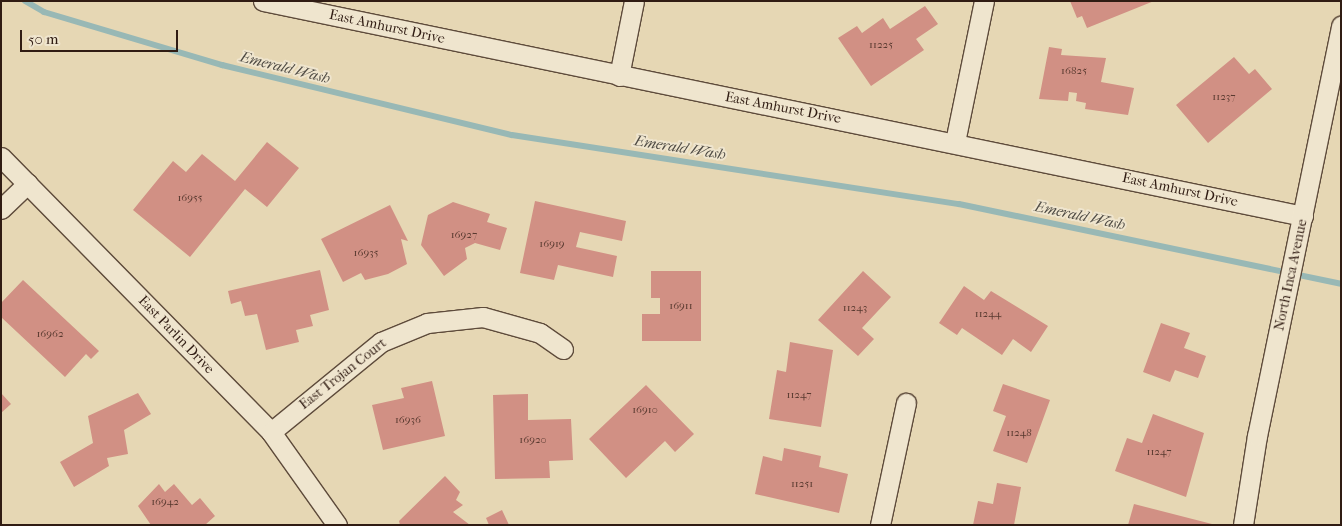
<!DOCTYPE html>
<html>
<head>
<meta charset="utf-8">
<style>
  body { margin:0 }
  #map { position:relative; width:1342px; height:526px; overflow:hidden; background:#e6d7b4; font-family:"IM FELL French Canon",serif }
  div>[style] { position:absolute }
  .stream>* { height:6px; margin:-3px; padding:0 3px; transform-origin:3px; border-radius:3px; background:#98b8b5 }
  .building>* { inset:0; background:#d19084 }
  .roads { filter:drop-shadow(1px 0 #5e4b3b) drop-shadow(-1px 0 #5e4b3b) drop-shadow(0 1px #5e4b3b) drop-shadow(0 -1px #5e4b3b) }
  .minor>* { height:19px; margin:-9.5px; padding:0 9.5px; transform-origin:9.5px; border-radius:9.5px; background:#efe5ce }
  span { translate:-50% -50%; white-space:nowrap; text-align:center; line-height:1.15; -webkit-text-stroke:4px #efe5ce; paint-order:stroke }
  .number-label { font-size:11px; color:#58392f }
  .number-label span { -webkit-text-stroke-width:0 }
  .street-label { font-size:14px; color:#301c13 }
  .water-label { font-size:15px; color:#4f4b44; font-style:italic }
  .frame { position:absolute; inset:0; border:2px solid #301c13; pointer-events:none }
  .scale { position:absolute; left:20px; top:30px; width:158px; height:22px; box-sizing:border-box; border:2px solid #301c13; border-top:0; padding-left:6px; font-size:15px; line-height:18px; white-space:nowrap; color:#301c13; -webkit-text-stroke:4px #efe5ce; paint-order:stroke }
</style>
</head>
<body>
<div id="map">
  <div class="stream">
    <div style="left:25px;top:1px;width:22px;rotate:30deg"></div>
    <div style="left:44px;top:12px;width:186px;rotate:16.6deg"></div>
    <div style="left:222px;top:65px;width:298px;rotate:13.6deg"></div>
    <div style="left:512px;top:135px;width:452px;rotate:8.8deg"></div>
    <div style="left:959px;top:204px;width:390px;rotate:11.8deg"></div>
  </div>
  <div class="building">
    <div style="clip-path:polygon(1070px 1px,1154px 1px,1087px 28px,1082px 16px,1077px 18px)"></div>
    <div style="clip-path:polygon(925px 6px,938px 24px,916px 39px,924px 50px,871px 86px,838px 38px,857px 26px,862px 33px,883px 18px,890px 29px)"></div>
    <div style="clip-path:polygon(1049px 47px,1062px 49px,1061px 55px,1106px 58px,1101px 82px,1134px 88px,1128px 115px,1085px 109px,1086px 103px,1076px 101px,1077px 93px,1069px 92px,1068px 101px,1039px 99px)"></div>
    <div style="clip-path:polygon(1234px 57px,1249px 74px,1255px 69px,1272px 89px,1208px 143px,1176px 105px)"></div>
    <div style="clip-path:polygon(267px 142px,299px 168px,267px 207px,245px 189px,190px 257px,133px 210px,173px 161px,186px 172px,202px 154px,235px 181px)"></div>
    <div style="clip-path:polygon(535px 201px,626px 221px,622px 241px,580px 232px,576px 247px,617px 256px,613px 277px,558px 265px,554px 280px,520px 273px)"></div>
    <div style="clip-path:polygon(453px 202px,490px 214px,487px 222px,507px 228px,500px 250px,475px 243px,465px 248px,467px 259px,444px 276px,421px 245px,428px 215px)"></div>
    <div style="clip-path:polygon(390px 205px,408px 241px,401px 239px,407px 264px,388px 274px,365px 280px,361px 273px,343px 282px,321px 239px)"></div>
    <div style="clip-path:polygon(320px 270px,329px 310px,310px 315px,313px 326px,296px 330px,299px 342px,266px 350px,257px 314px,245px 316px,241px 301px,231px 304px,228px 291px)"></div>
    <div style="clip-path:polygon(651px 271px,701px 271px,701px 341px,642px 341px,642px 314px,660px 314px,660px 298px,651px 298px)"></div>
    <div style="clip-path:polygon(863px 271px,891px 297px,862px 328px,874px 339px,858px 356px,818px 320px)"></div>
    <div style="clip-path:polygon(23px 280px,99px 351px,91px 359px,86px 354px,65px 377px,1px 317px,1px 303px)"></div>
    <div style="clip-path:polygon(964px 286px,984px 300px,991px 291px,1048px 326px,1031px 352px,1013px 339px,1002px 355px,962px 328px,957px 335px,939px 323px)"></div>
    <div style="clip-path:polygon(1161px 323px,1190px 333px,1184px 348px,1206px 356px,1198px 378px,1175px 370px,1170px 382px,1143px 372px)"></div>
    <div style="clip-path:polygon(790px 342px,833px 350px,821px 427px,769px 419px,777px 370px,786px 372px)"></div>
    <div style="clip-path:polygon(432px 381px,445px 436px,383px 450px,372px 405px,404px 398px,401px 388px)"></div>
    <div style="clip-path:polygon(1003px 384px,1050px 400px,1027px 463px,993px 451px,1006px 416px,993px 411px)"></div>
    <div style="clip-path:polygon(646px 385px,694px 434px,675px 452px,665px 441px,626px 478px,589px 439px)"></div>
    <div style="clip-path:polygon(1px 393px,11px 404px,1px 413px)"></div>
    <div style="clip-path:polygon(138px 393px,151px 414px,124px 430px,128px 454px,107px 458px,109px 466px,74px 487px,60px 462px,93px 443px,88px 416px)"></div>
    <div style="clip-path:polygon(528px 394px,528px 420px,571px 419px,573px 460px,549px 461px,550px 478px,495px 479px,493px 395px)"></div>
    <div style="clip-path:polygon(1153px 414px,1204px 433px,1186px 497px,1115px 471px,1127px 438px,1142px 443px)"></div>
    <div style="clip-path:polygon(784px 448px,821px 456px,819px 467px,848px 474px,839px 513px,755px 494px,763px 456px,782px 461px)"></div>
    <div style="clip-path:polygon(445px 476px,460px 492px,456px 500px,463px 505px,453px 512px,470px 525px,400px 525px,399px 521px)"></div>
    <div style="clip-path:polygon(997px 483px,1021px 487px,1014px 525px,973px 525px,978px 501px,993px 504px)"></div>
    <div style="clip-path:polygon(159px 484px,165px 492px,174px 484px,192px 505px,200px 498px,215px 516px,205px 525px,151px 525px,138px 506px)"></div>
    <div style="clip-path:polygon(1134px 504px,1212px 524px,1212px 525px,1128px 525px)"></div>
    <div style="clip-path:polygon(502px 510px,509px 525px,489px 525px,486px 518px)"></div>
  </div>
  <div class="roads">
    <div class="minor">
      <div style="left:263px;top:1px;width:1062px;rotate:11.68deg"></div>
      <div style="left:619px;top:76px;width:76px;rotate:-78.7deg"></div>
      <div style="left:955px;top:142px;width:144px;rotate:-78.4deg"></div>
      <div style="left:1px;top:157px;width:385px;rotate:45.5deg"></div>
      <div style="left:271px;top:432px;width:114px;rotate:54.6deg"></div>
      <div style="left:1px;top:209px;width:37px;rotate:-44deg"></div>
      <div style="left:271px;top:432px;width:142px;rotate:-39.3deg"></div>
      <div style="left:381px;top:342px;width:50px;rotate:-22.4deg"></div>
      <div style="left:427px;top:323px;width:56px;rotate:-6.1deg"></div>
      <div style="left:483px;top:317px;width:59px;rotate:15.7deg"></div>
      <div style="left:540px;top:333px;width:28px;rotate:35deg"></div>
      <div style="left:880px;top:525px;width:125px;rotate:-78deg"></div>
      <div style="left:1243px;top:525px;width:90px;rotate:-81.1deg"></div>
      <div style="left:1257px;top:436px;width:419px;rotate:-78.4deg"></div>
    </div>
  </div>
  <div class="number-label">
    <span style="left:881px;top:45px">11225</span>
    <span style="left:1074px;top:71px">16825</span>
    <span style="left:1224px;top:97px">11237</span>
    <span style="left:190px;top:198px">16955</span>
    <span style="left:464px;top:235px">16927</span>
    <span style="left:552px;top:244px">16919</span>
    <span style="left:366px;top:253px">16935</span>
    <span style="left:681px;top:306px">16911</span>
    <span style="left:855px;top:308px">11243</span>
    <span style="left:988px;top:314px">11244</span>
    <span style="left:50px;top:334px">16962</span>
    <span style="left:799px;top:395px">11247</span>
    <span style="left:645px;top:410px">16910</span>
    <span style="left:408px;top:420px">16936</span>
    <span style="left:1019px;top:433px">11248</span>
    <span style="left:533px;top:440px">16920</span>
    <span style="left:1159px;top:452px">11247</span>
    <span style="left:802px;top:484px">11251</span>
    <span style="left:165px;top:502px">16942</span>
  </div>
  <div class="street-label">
    <span style="left:387px;top:27px;rotate:12deg">East Amhurst Drive</span>
    <span style="left:783px;top:108px;rotate:11deg">East Amhurst Drive</span>
    <span style="left:1180px;top:190px;rotate:12deg">East Amhurst Drive</span>
    <span style="left:1291px;top:275px;rotate:-78deg">North Inca Avenue</span>
    <span style="left:176px;top:335px;rotate:46deg">East Parlin Drive</span>
    <span style="left:343px;top:374px;rotate:-38deg">East Trojan Court</span>
  </div>
  <div class="water-label">
    <span style="left:285px;top:68px;rotate:14deg">Emerald Wash</span>
    <span style="left:680px;top:148px;rotate:9deg">Emerald Wash</span>
    <span style="left:1080px;top:216px;rotate:12deg">Emerald Wash</span>
  </div>
  <div class="frame"></div>
  <div class="scale">50 m</div>
</div>
</body>
</html>
